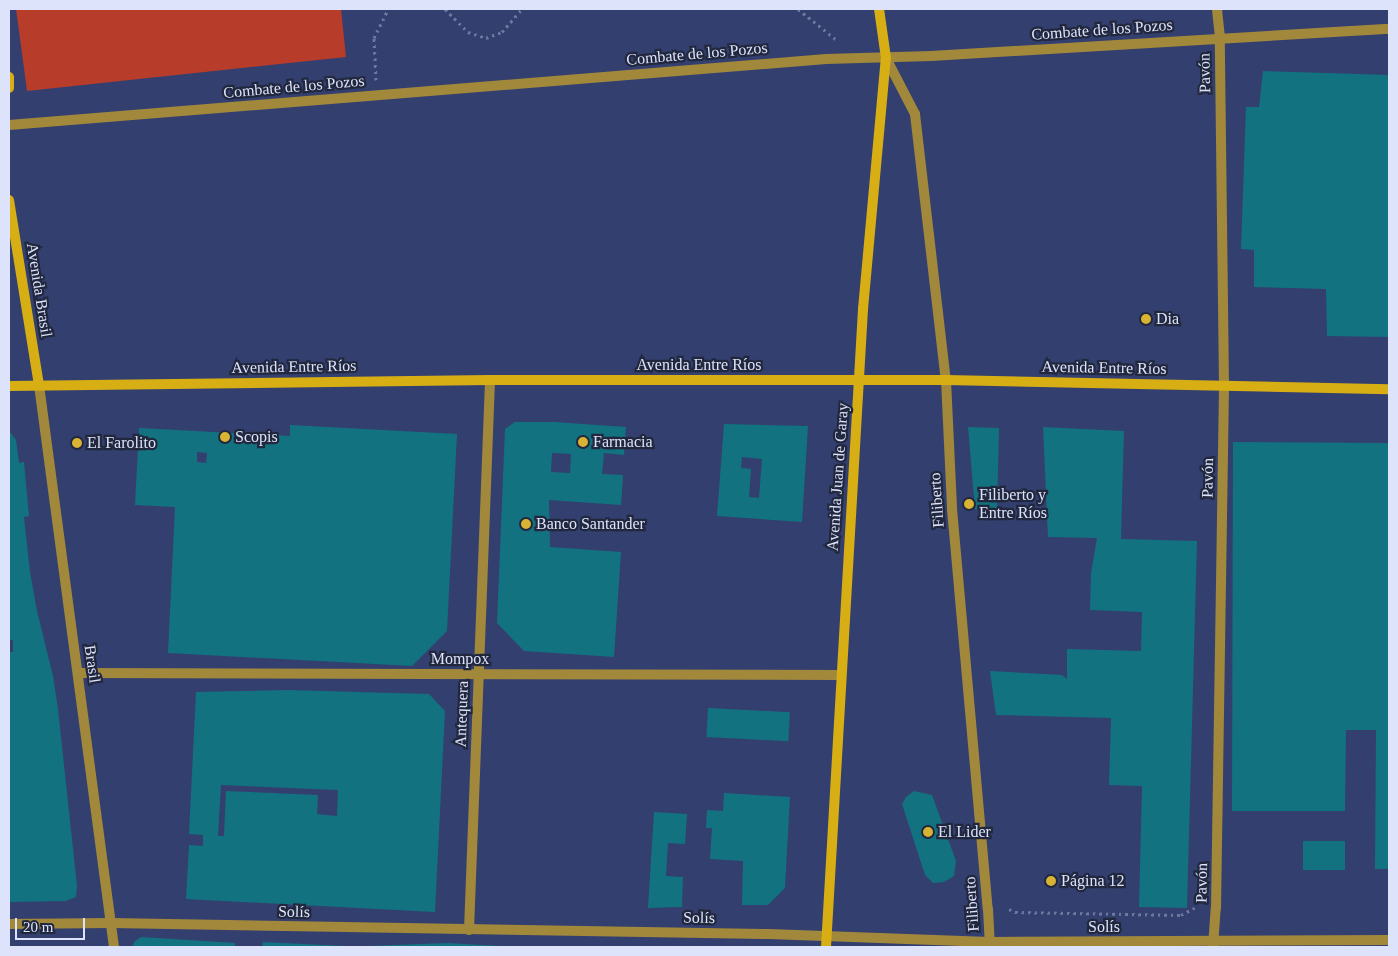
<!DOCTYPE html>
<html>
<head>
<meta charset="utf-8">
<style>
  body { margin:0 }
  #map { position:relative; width:1398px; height:956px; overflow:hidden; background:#333f6f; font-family:"Times New Roman",serif }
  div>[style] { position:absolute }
  .green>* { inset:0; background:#b73c2a }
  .building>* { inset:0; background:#137280; transform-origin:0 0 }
  .path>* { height:3px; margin-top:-1.5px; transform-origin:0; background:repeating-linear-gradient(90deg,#6d789f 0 2.5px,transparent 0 6.5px) }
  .minor>* { height:10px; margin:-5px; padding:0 5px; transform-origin:5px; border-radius:5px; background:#a2883b }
  .tertiary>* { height:10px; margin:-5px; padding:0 5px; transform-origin:5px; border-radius:5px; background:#a2883b }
  .secondary>* { height:10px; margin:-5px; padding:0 5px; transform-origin:5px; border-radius:5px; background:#d7ae14 }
  .dots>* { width:14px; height:14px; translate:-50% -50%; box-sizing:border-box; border:2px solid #21283e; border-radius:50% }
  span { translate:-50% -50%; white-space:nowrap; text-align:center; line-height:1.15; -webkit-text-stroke:4.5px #21283e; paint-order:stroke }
  .street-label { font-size:16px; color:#dce3fb }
  .poi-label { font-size:16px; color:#dce3fb }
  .left { translate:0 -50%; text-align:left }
  .frame { position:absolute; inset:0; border:10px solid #dce3fb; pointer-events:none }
  .scale { position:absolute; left:15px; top:918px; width:70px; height:22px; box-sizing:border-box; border:2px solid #dce3fb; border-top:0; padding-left:6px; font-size:15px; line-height:18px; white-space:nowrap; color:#dce3fb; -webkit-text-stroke:4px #21283e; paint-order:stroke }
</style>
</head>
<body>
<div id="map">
  <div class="green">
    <div style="clip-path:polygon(16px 9px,341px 9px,346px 57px,27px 91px)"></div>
  </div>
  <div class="building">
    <div style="clip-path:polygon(1263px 71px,1389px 75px,1389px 337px,1327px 336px,1326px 289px,1254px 287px,1254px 250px,1241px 249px,1246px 107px,1259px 107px)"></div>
    <div style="clip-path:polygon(evenodd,515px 422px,554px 422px,626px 427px,624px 455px,604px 453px,602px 474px,623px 475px,621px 505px,549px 500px,550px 547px,621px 552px,614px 657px,524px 651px,497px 623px,505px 429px,515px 422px,552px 453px,571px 454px,570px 473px,551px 472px,552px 453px)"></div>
    <div style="clip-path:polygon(evenodd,724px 424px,808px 426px,802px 522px,717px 516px,724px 424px,742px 457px,762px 459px,759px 498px,749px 497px,751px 469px,741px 468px,742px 457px)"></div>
    <div style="clip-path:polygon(evenodd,290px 425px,457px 434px,447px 631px,412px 666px,168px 653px,175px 507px,135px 505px,139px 428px,290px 436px,290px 425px,197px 452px,207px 453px,206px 463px,197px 462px,197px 452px)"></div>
    <div style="clip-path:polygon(968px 427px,999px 428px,997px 509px,975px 509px)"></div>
    <div style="clip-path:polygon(1043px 427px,1124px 431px,1121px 539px,1197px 541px,1187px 908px,1139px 907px,1142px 786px,1109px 785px,1111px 718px,996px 715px,990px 671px,1062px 675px,1067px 679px,1067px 649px,1141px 651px,1142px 612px,1090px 610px,1091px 573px,1097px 538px,1048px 537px)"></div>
    <div style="clip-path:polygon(9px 431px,16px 440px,19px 463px,24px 462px,29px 516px,24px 517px,30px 572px,37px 611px,53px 676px,58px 709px,77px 886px,76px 897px,65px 901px,9px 902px,9px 652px,13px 652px,13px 640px,9px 640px)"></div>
    <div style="clip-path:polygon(1233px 442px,1389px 443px,1389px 869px,1375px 869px,1376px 730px,1346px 730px,1345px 811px,1232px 811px)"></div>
    <div style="clip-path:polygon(evenodd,287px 690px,429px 694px,445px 711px,435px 912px,186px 899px,189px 845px,203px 846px,203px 835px,189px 834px,196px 692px,287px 690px,221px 785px,338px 790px,337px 816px,317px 814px,318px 795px,226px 791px,224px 836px,218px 836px,221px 785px)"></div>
    <div style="left:708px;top:708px;width:82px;height:29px;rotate:3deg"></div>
    <div style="clip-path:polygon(914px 791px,932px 795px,956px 861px,954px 876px,944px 882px,933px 883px,925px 875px,902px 804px,906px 797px)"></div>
    <div style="clip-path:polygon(724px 793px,790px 797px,785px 888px,768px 905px,742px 905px,743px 861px,710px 859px,712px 828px,706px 828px,707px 810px,723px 811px)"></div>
    <div style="clip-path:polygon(654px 812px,687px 814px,685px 844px,668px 843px,666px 876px,683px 877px,682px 907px,648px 908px)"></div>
    <div style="left:1303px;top:841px;width:42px;height:29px"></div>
    <div style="clip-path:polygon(141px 937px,235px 943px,235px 947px,132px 947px,134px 942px)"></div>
    <div style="clip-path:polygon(263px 942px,345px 946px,345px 947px,262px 947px)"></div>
    <div style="clip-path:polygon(447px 943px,520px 947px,368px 947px,368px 946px)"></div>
  </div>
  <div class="path">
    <div style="left:445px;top:9px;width:33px;rotate:45deg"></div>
    <div style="left:468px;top:32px;width:19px;rotate:18deg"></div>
    <div style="left:486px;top:38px;width:17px;rotate:-21deg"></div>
    <div style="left:502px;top:32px;width:30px;rotate:-49deg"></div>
    <div style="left:798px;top:9px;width:51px;rotate:38.7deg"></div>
    <div style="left:376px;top:80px;width:42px;rotate:-92.7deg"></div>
    <div style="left:374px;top:38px;width:32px;rotate:-64deg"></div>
    <div style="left:1009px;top:909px;width:7px;rotate:27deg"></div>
    <div style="left:1015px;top:912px;width:166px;rotate:1deg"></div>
    <div style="left:1181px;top:915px;width:17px;rotate:-28deg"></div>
  </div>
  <div class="minor">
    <div style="left:886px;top:58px;width:63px;rotate:62.6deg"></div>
    <div style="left:915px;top:114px;width:268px;rotate:83.4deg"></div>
    <div style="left:946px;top:380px;width:129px;rotate:87.3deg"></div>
    <div style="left:952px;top:509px;width:402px;rotate:84.9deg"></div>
    <div style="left:988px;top:909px;width:33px;rotate:87deg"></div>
    <div style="left:990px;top:942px;width:5px;rotate:112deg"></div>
    <div style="left:78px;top:673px;width:763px;rotate:0.15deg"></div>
    <div style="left:9px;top:924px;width:102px;rotate:-0.6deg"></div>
    <div style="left:111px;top:923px;width:658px;rotate:0.96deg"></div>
    <div style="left:769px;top:934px;width:221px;rotate:2.1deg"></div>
    <div style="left:990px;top:942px;width:399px;rotate:-0.3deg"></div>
    <div style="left:469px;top:930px;width:550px;rotate:-87.81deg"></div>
  </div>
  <div class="tertiary">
    <div style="left:9px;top:125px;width:820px;rotate:-4.62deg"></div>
    <div style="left:826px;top:59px;width:105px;rotate:-1.6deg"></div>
    <div style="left:931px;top:56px;width:459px;rotate:-3.4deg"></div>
    <div style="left:39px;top:385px;width:567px;rotate:82.4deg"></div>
    <div style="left:1213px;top:947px;width:39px;rotate:-86deg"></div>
    <div style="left:1216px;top:908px;width:522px;rotate:-89.12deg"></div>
    <div style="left:1224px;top:386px;width:348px;rotate:-90.7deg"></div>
    <div style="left:1220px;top:38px;width:29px;rotate:-96deg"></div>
  </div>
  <div class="secondary">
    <div style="left:9px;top:77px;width:11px;rotate:90deg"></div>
    <div style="left:9px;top:200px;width:187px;rotate:80.8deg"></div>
    <div style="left:9px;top:386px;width:481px;rotate:-0.7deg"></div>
    <div style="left:490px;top:380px;width:456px"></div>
    <div style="left:946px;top:380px;width:443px;rotate:1.2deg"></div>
    <div style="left:826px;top:947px;width:639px;rotate:-86.68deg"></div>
    <div style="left:863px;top:309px;width:252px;rotate:-84.8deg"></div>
    <div style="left:886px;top:58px;width:49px;rotate:-98.1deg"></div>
  </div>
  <div class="dots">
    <div style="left:1146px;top:319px;background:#d9b334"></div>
    <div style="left:225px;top:437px;background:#d9b334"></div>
    <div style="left:583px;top:442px;background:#d9b334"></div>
    <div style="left:77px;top:443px;background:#d9b334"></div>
    <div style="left:969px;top:504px;background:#d9b334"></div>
    <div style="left:526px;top:524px;background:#d9b334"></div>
    <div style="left:928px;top:832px;background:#d9b334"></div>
    <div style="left:1051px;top:881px;background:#d9b334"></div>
  </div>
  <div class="street-label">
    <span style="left:1102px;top:30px;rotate:-4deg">Combate de los Pozos</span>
    <span style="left:697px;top:54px;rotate:-5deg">Combate de los Pozos</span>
    <span style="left:1205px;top:73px;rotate:-91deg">Pavón</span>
    <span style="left:294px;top:87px;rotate:-5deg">Combate de los Pozos</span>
    <span style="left:39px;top:290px;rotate:81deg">Avenida Brasil</span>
    <span style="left:699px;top:365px">Avenida Entre Ríos</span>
    <span style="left:294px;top:367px;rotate:-1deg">Avenida Entre Ríos</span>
    <span style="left:1104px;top:368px;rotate:1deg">Avenida Entre Ríos</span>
    <span style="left:838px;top:477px;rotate:-86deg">Avenida Juan de Garay</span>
    <span style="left:1208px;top:478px;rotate:-89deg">Pavón</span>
    <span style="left:937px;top:500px;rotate:-94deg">Filiberto</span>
    <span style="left:460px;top:659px">Mompox</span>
    <span style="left:92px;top:664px;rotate:82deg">Brasil</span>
    <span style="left:462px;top:714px;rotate:-88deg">Antequera</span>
    <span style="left:1202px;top:883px;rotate:-89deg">Pavón</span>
    <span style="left:972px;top:904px;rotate:-94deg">Filiberto</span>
    <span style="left:294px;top:912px;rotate:1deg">Solís</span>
    <span style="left:699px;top:918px;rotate:1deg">Solís</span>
    <span style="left:1104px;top:927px">Solís</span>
  </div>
  <div class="poi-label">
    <span class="left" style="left:1156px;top:319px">Dia</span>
    <span class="left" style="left:235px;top:437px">Scopis</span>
    <span class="left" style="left:593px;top:442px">Farmacia</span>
    <span class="left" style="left:87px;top:443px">El Farolito</span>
    <span class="left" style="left:979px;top:504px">Filiberto y<br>Entre Ríos</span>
    <span class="left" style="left:536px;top:524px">Banco Santander</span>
    <span class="left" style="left:938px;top:832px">El Lider</span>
    <span class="left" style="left:1061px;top:881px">Página 12</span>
  </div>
  <div class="frame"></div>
  <div class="scale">20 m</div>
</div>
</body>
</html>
